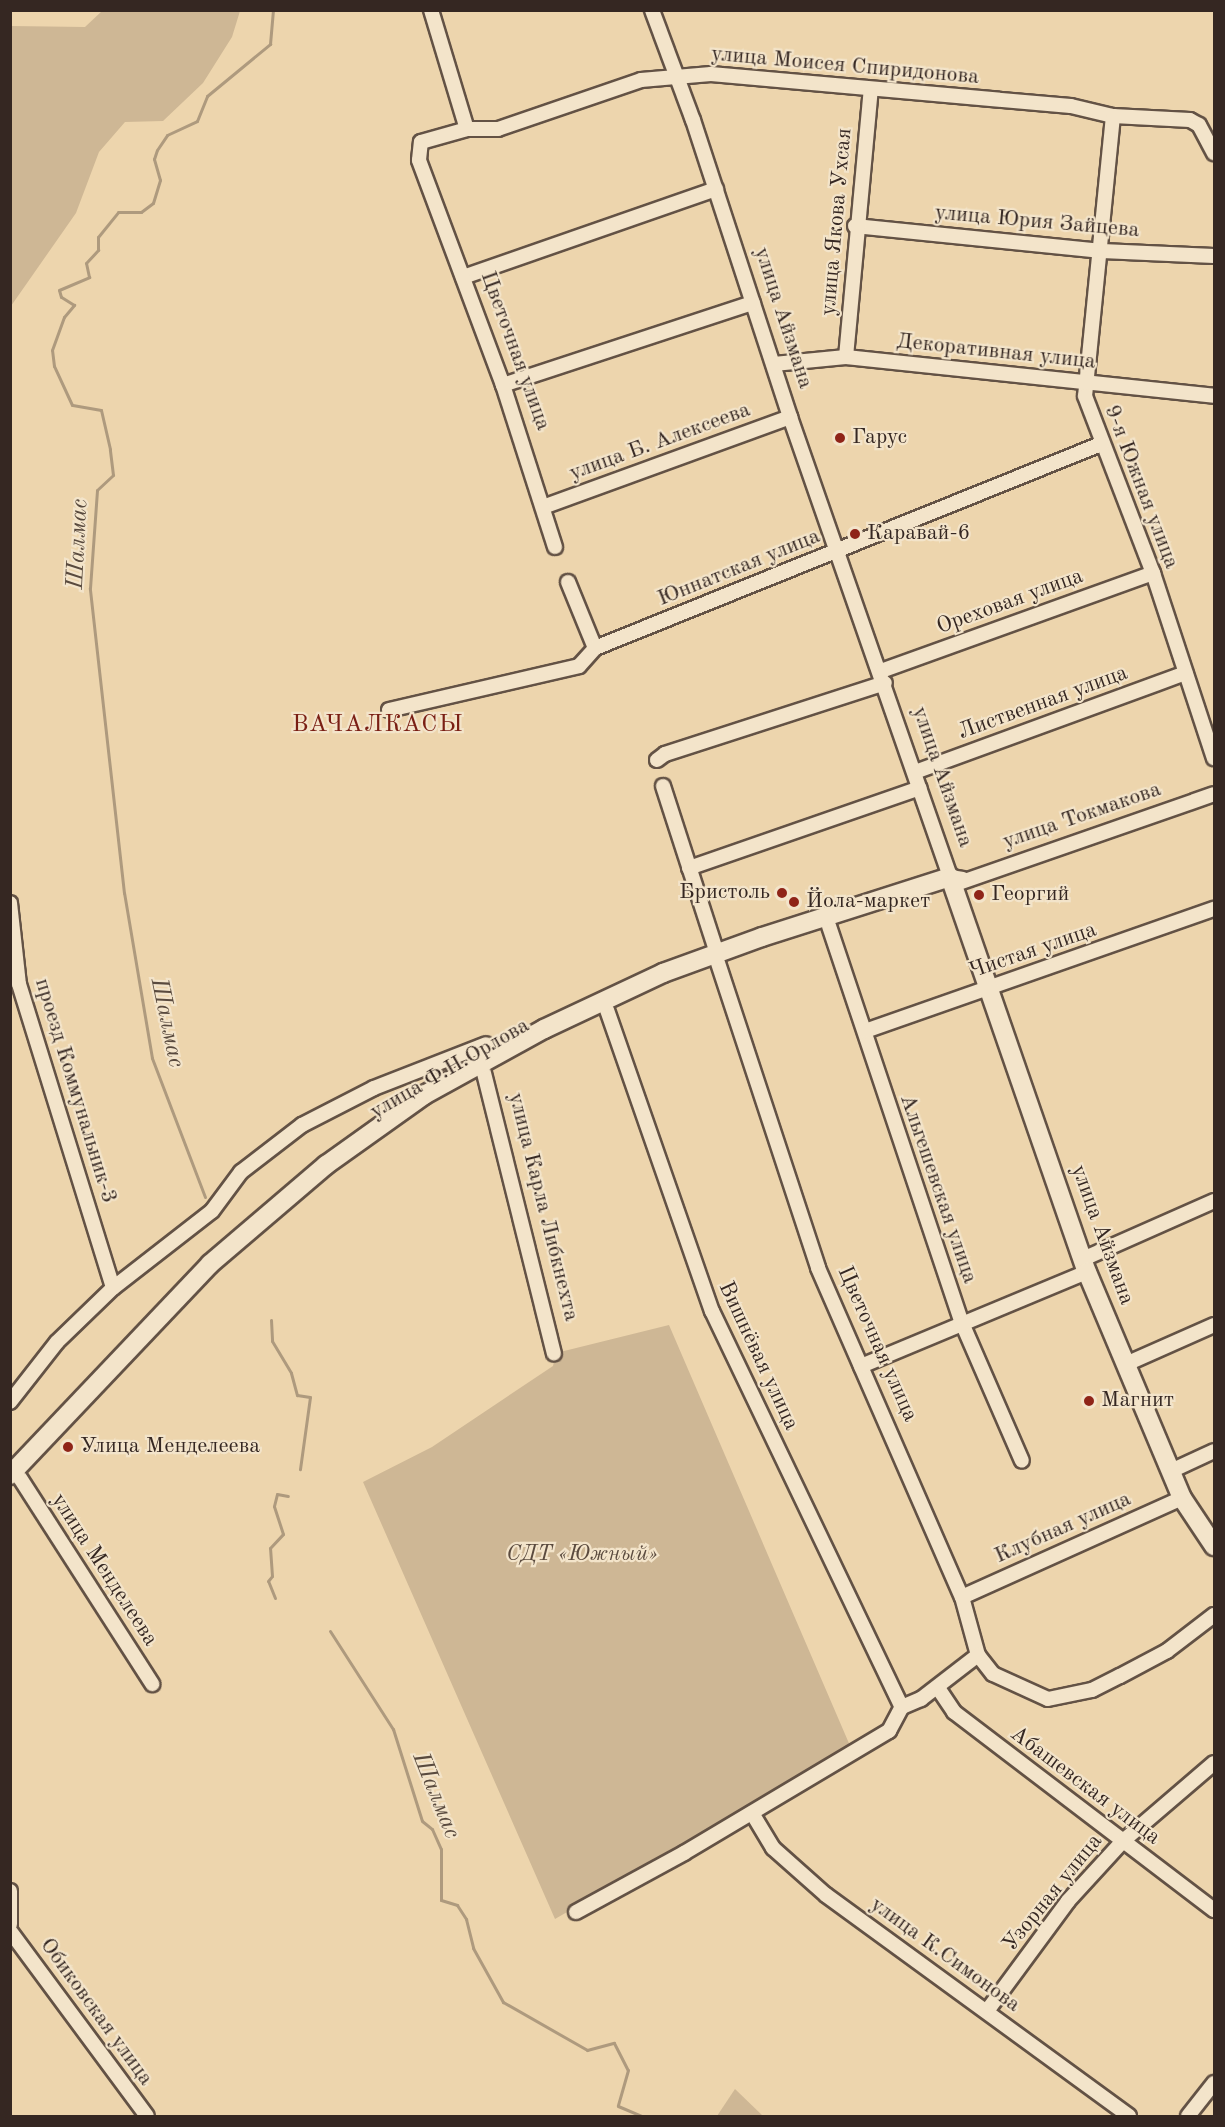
<!DOCTYPE html>
<html>
<head>
<meta charset="utf-8">
<style>
  body { margin:0 }
  #map { position:relative; width:1225px; height:2127px; overflow:hidden; background:#edd5ad; font-family:"Old Standard TT",serif }
  div>[style] { position:absolute }
  .green>* { inset:0; background:#ceb795 }
  .stream>* { height:3px; margin:-1.5px; padding:0 1.5px; transform-origin:1.5px; border-radius:1.5px; background:#ae9a7e }
  .roads { filter:drop-shadow(2px 0 #635245) drop-shadow(-2px 0 #635245) drop-shadow(0 2px #635245) drop-shadow(0 -2px #635245) }
  .street>* { height:14px; margin:-7px; padding:0 7px; transform-origin:7px; border-radius:7px; background:#f3e4ca }
  .secondary>* { height:18px; margin:-9px; padding:0 9px; transform-origin:9px; border-radius:9px; background:#f3e4ca }
  .dots>* { width:16px; height:16px; translate:-50% -50%; box-sizing:border-box; border:3px solid #f3e4ca; border-radius:50% }
  span { translate:-50% -50%; white-space:nowrap; text-align:center; line-height:1.15; -webkit-text-stroke:4.5px #f3e4ca; paint-order:stroke }
  .street-label { font-size:22px; color:#352722 }
  .poi-label { font-size:22px; color:#352722 }
  .left { translate:0 -50%; text-align:left }
  .right { translate:-100% -50%; text-align:right }
  .park-label { font-size:22px; color:#5b4b3f; font-style:italic }
  .water-label { font-size:24px; color:#594a3e; font-style:italic }
  .neighbourhood-label { font-size:24px; color:#7a1f14; letter-spacing:1.5px }
  .frame { position:absolute; inset:0; border:12px solid #352722; pointer-events:none }
</style>
</head>
<body>
<div id="map">
  <div class="green">
    <div style="clip-path:polygon(102px 11px,240px 11px,232px 37px,203px 83px,163px 121px,125px 122px,99px 152px,76px 213px,11px 306px,11px 26px,85px 27px)"></div>
    <div style="clip-path:polygon(669px 1325px,851px 1748px,555px 1919px,363px 1482px,432px 1447px,553px 1366px,556px 1353px)"></div>
    <div style="clip-path:polygon(735px 2089px,763px 2116px,717px 2116px)"></div>
  </div>
  <div class="stream">
    <div style="left:205px;top:1197px;width:149px;rotate:-110.9deg"></div>
    <div style="left:152px;top:1058px;width:167px;rotate:-99.6deg"></div>
    <div style="left:124px;top:893px;width:307px;rotate:-96.4deg"></div>
    <div style="left:90px;top:588px;width:98px;rotate:-85.9deg"></div>
    <div style="left:97px;top:490px;width:22px;rotate:-43deg"></div>
    <div style="left:113px;top:475px;width:26px;rotate:-97deg"></div>
    <div style="left:110px;top:449px;width:40px;rotate:-103deg"></div>
    <div style="left:101px;top:410px;width:29px;rotate:-170deg"></div>
    <div style="left:72px;top:405px;width:43px;rotate:-114.8deg"></div>
    <div style="left:54px;top:366px;width:16px;rotate:-97deg"></div>
    <div style="left:52px;top:350px;width:35px;rotate:-70deg"></div>
    <div style="left:64px;top:317px;width:16px;rotate:-50deg"></div>
    <div style="left:74px;top:305px;width:15px;rotate:-148deg"></div>
    <div style="left:61px;top:297px;width:7px;rotate:-106deg"></div>
    <div style="left:59px;top:290px;width:33px;rotate:-23deg"></div>
    <div style="left:89px;top:277px;width:14px;rotate:-102deg"></div>
    <div style="left:86px;top:263px;width:18px;rotate:-47deg"></div>
    <div style="left:98px;top:250px;width:13px;rotate:-90deg"></div>
    <div style="left:98px;top:237px;width:32px;rotate:-51deg"></div>
    <div style="left:118px;top:212px;width:23px"></div>
    <div style="left:141px;top:212px;width:15px;rotate:-37deg"></div>
    <div style="left:153px;top:203px;width:24px;rotate:-73deg"></div>
    <div style="left:160px;top:180px;width:22px;rotate:-106deg"></div>
    <div style="left:154px;top:159px;width:9px;rotate:-72deg"></div>
    <div style="left:157px;top:150px;width:18px;rotate:-56deg"></div>
    <div style="left:167px;top:135px;width:33px;rotate:-25deg"></div>
    <div style="left:197px;top:121px;width:27px;rotate:-68deg"></div>
    <div style="left:207px;top:96px;width:82px;rotate:-39.5deg"></div>
    <div style="left:270px;top:44px;width:34px;rotate:-85deg"></div>
    <div style="left:271px;top:1320px;width:21px;rotate:87deg"></div>
    <div style="left:272px;top:1341px;width:37px;rotate:59deg"></div>
    <div style="left:291px;top:1373px;width:23px;rotate:75deg"></div>
    <div style="left:297px;top:1395px;width:13px;rotate:9deg"></div>
    <div style="left:310px;top:1397px;width:73px;rotate:97.9deg"></div>
    <div style="left:275px;top:1598px;width:18px;rotate:-112deg"></div>
    <div style="left:268px;top:1581px;width:6px;rotate:-51deg"></div>
    <div style="left:272px;top:1576px;width:28px;rotate:-94deg"></div>
    <div style="left:270px;top:1548px;width:19px;rotate:-47deg"></div>
    <div style="left:283px;top:1534px;width:29px;rotate:-108deg"></div>
    <div style="left:274px;top:1506px;width:12px;rotate:-76deg"></div>
    <div style="left:277px;top:1494px;width:11px;rotate:10deg"></div>
    <div style="left:330px;top:1631px;width:117px;rotate:57.3deg"></div>
    <div style="left:393px;top:1729px;width:96px;rotate:72.5deg"></div>
    <div style="left:422px;top:1821px;width:13px;rotate:39deg"></div>
    <div style="left:432px;top:1829px;width:22px;rotate:66deg"></div>
    <div style="left:441px;top:1849px;width:51px;rotate:90deg"></div>
    <div style="left:441px;top:1900px;width:17px;rotate:17deg"></div>
    <div style="left:457px;top:1905px;width:17px;rotate:57deg"></div>
    <div style="left:466px;top:1919px;width:30px;rotate:76deg"></div>
    <div style="left:473px;top:1948px;width:62px;rotate:60.9deg"></div>
    <div style="left:503px;top:2002px;width:97px;rotate:29.7deg"></div>
    <div style="left:587px;top:2050px;width:28px;rotate:-15deg"></div>
    <div style="left:614px;top:2043px;width:30px;rotate:63deg"></div>
    <div style="left:628px;top:2070px;width:37px;rotate:106deg"></div>
    <div style="left:618px;top:2106px;width:26px;rotate:23deg"></div>
  </div>
  <div class="roads">
    <div class="street">
      <div style="left:431px;top:10px;width:124px;rotate:73.2deg"></div>
      <div style="left:652px;top:10px;width:117px;rotate:69.6deg"></div>
      <div style="left:693px;top:120px;width:312px;rotate:71.9deg"></div>
      <div style="left:790px;top:417px;width:487px;rotate:70.8deg"></div>
      <div style="left:950px;top:877px;width:13px;rotate:9deg"></div>
      <div style="left:1113px;top:116px;width:281px;rotate:95.7deg"></div>
      <div style="left:1085px;top:396px;width:190px;rotate:69deg"></div>
      <div style="left:1153px;top:573px;width:195px;rotate:71.8deg"></div>
      <div style="left:855px;top:226px;width:248px;rotate:5.8deg"></div>
      <div style="left:1102px;top:251px;width:112px;rotate:2.6deg"></div>
      <div style="left:463px;top:277px;width:268px;rotate:-19.2deg"></div>
      <div style="left:846px;top:357px;width:268px;rotate:-84.7deg"></div>
      <div style="left:774px;top:364px;width:72px;rotate:-5.6deg"></div>
      <div style="left:846px;top:357px;width:370px;rotate:6deg"></div>
      <div style="left:503px;top:385px;width:263px;rotate:-18.2deg"></div>
      <div style="left:543px;top:507px;width:263px;rotate:-20deg"></div>
      <div style="left:555px;top:547px;width:170px;rotate:-107.8deg"></div>
      <div style="left:503px;top:385px;width:240px;rotate:-110.5deg"></div>
      <div style="left:419px;top:160px;width:18px;rotate:-84deg"></div>
      <div style="left:421px;top:142px;width:48px;rotate:-15.8deg"></div>
      <div style="left:467px;top:129px;width:31px"></div>
      <div style="left:498px;top:129px;width:151px;rotate:-18.9deg"></div>
      <div style="left:641px;top:80px;width:70px;rotate:-4.9deg"></div>
      <div style="left:711px;top:74px;width:361px;rotate:5.1deg"></div>
      <div style="left:1071px;top:106px;width:43px;rotate:13.4deg"></div>
      <div style="left:1113px;top:116px;width:77px;rotate:3deg"></div>
      <div style="left:1190px;top:120px;width:10px;rotate:29deg"></div>
      <div style="left:1199px;top:125px;width:32px;rotate:62deg"></div>
      <div style="left:568px;top:582px;width:71px;rotate:67.8deg"></div>
      <div style="left:881px;top:671px;width:289px;rotate:-19.8deg"></div>
      <div style="left:389px;top:710px;width:195px;rotate:-13deg"></div>
      <div style="left:579px;top:666px;width:24px;rotate:-48deg"></div>
      <div style="left:595px;top:648px;width:546px;rotate:-21.96deg"></div>
      <div style="left:657px;top:760px;width:10px;rotate:-37deg"></div>
      <div style="left:665px;top:754px;width:231px;rotate:-17.9deg"></div>
      <div style="left:915px;top:772px;width:288px;rotate:-20.1deg"></div>
      <div style="left:663px;top:786px;width:176px;rotate:72.1deg"></div>
      <div style="left:689px;top:868px;width:244px;rotate:-19.1deg"></div>
      <div style="left:956px;top:884px;width:273px;rotate:-19.2deg"></div>
      <div style="left:10px;top:903px;width:81px;rotate:83.7deg"></div>
      <div style="left:19px;top:984px;width:318px;rotate:72.8deg"></div>
      <div style="left:829px;top:926px;width:419px;rotate:71.5deg"></div>
      <div style="left:962px;top:1323px;width:150px;rotate:66.5deg"></div>
      <div style="left:718px;top:963px;width:321px;rotate:71.8deg"></div>
      <div style="left:818px;top:1268px;width:359px;rotate:66.4deg"></div>
      <div style="left:962px;top:1597px;width:60px;rotate:74.6deg"></div>
      <div style="left:978px;top:1655px;width:24px;rotate:52deg"></div>
      <div style="left:993px;top:1674px;width:60px;rotate:24.4deg"></div>
      <div style="left:1048px;top:1699px;width:45px;rotate:-11.6deg"></div>
      <div style="left:1092px;top:1690px;width:31px;rotate:-27deg"></div>
      <div style="left:1120px;top:1676px;width:53px;rotate:-28deg"></div>
      <div style="left:1167px;top:1651px;width:59px;rotate:-37.5deg"></div>
      <div style="left:607px;top:1010px;width:319px;rotate:70.8deg"></div>
      <div style="left:712px;top:1311px;width:439px;rotate:64.4deg"></div>
      <div style="left:865px;top:1031px;width:370px;rotate:-19.3deg"></div>
      <div style="left:484px;top:1073px;width:289px;rotate:76deg"></div>
      <div style="left:1083px;top:1259px;width:143px;rotate:-23.9deg"></div>
      <div style="left:1126px;top:1364px;width:96px;rotate:-23.9deg"></div>
      <div style="left:861px;top:1366px;width:245px;rotate:-22.6deg"></div>
      <div style="left:10px;top:1402px;width:76px;rotate:-51.9deg"></div>
      <div style="left:57px;top:1342px;width:78px;rotate:-44deg"></div>
      <div style="left:113px;top:1288px;width:125px;rotate:-37.9deg"></div>
      <div style="left:212px;top:1211px;width:49px;rotate:-53.4deg"></div>
      <div style="left:241px;top:1172px;width:77px;rotate:-37.6deg"></div>
      <div style="left:302px;top:1125px;width:81px;rotate:-27.2deg"></div>
      <div style="left:374px;top:1088px;width:120px;rotate:-21.4deg"></div>
      <div style="left:1171px;top:1471px;width:47px;rotate:-24.9deg"></div>
      <div style="left:20px;top:1478px;width:245px;rotate:57.3deg"></div>
      <div style="left:962px;top:1597px;width:241px;rotate:-24.2deg"></div>
      <div style="left:938px;top:1688px;width:29px;rotate:56deg"></div>
      <div style="left:954px;top:1712px;width:327px;rotate:37.3deg"></div>
      <div style="left:752px;top:1813px;width:41px;rotate:59deg"></div>
      <div style="left:773px;top:1848px;width:71px;rotate:41.6deg"></div>
      <div style="left:826px;top:1895px;width:375px;rotate:36.1deg"></div>
      <div style="left:10px;top:1891px;width:33px;rotate:90deg"></div>
      <div style="left:576px;top:1912px;width:123px;rotate:-28.6deg"></div>
      <div style="left:684px;top:1853px;width:239px;rotate:-30.8deg"></div>
      <div style="left:889px;top:1731px;width:27px;rotate:-62deg"></div>
      <div style="left:902px;top:1707px;width:21px;rotate:-23deg"></div>
      <div style="left:921px;top:1699px;width:72px;rotate:-37.7deg"></div>
      <div style="left:10px;top:1931px;width:230px;rotate:53.5deg"></div>
      <div style="left:987px;top:2011px;width:137px;rotate:-53.6deg"></div>
      <div style="left:1068px;top:1901px;width:81px;rotate:-47.5deg"></div>
      <div style="left:1123px;top:1841px;width:120px;rotate:-40.6deg"></div>
      <div style="left:1188px;top:2116px;width:42px;rotate:-51.8deg"></div>
    </div>
    <div class="secondary">
      <div style="left:10px;top:1475px;width:291px;rotate:-46.5deg"></div>
      <div style="left:210px;top:1264px;width:153px;rotate:-40.5deg"></div>
      <div style="left:326px;top:1165px;width:120px;rotate:-35.5deg"></div>
      <div style="left:424px;top:1095px;width:137px;rotate:-28.8deg"></div>
      <div style="left:544px;top:1029px;width:132px;rotate:-25.2deg"></div>
      <div style="left:663px;top:973px;width:105px;rotate:-20deg"></div>
      <div style="left:762px;top:937px;width:197px;rotate:-17.7deg"></div>
      <div style="left:950px;top:877px;width:418px;rotate:70.9deg"></div>
      <div style="left:1087px;top:1272px;width:245px;rotate:67.2deg"></div>
      <div style="left:1182px;top:1498px;width:58px;rotate:56.3deg"></div>
    </div>
  </div>
  <div class="dots">
    <div style="left:840px;top:438px;background:#8f2418"></div>
    <div style="left:855px;top:534px;background:#8f2418"></div>
    <div style="left:782px;top:893px;background:#8f2418"></div>
    <div style="left:979px;top:895px;background:#8f2418"></div>
    <div style="left:794px;top:902px;background:#8f2418"></div>
    <div style="left:1089px;top:1401px;background:#8f2418"></div>
    <div style="left:68px;top:1447px;background:#8f2418"></div>
  </div>
  <div class="street-label">
    <span style="left:845px;top:66px;rotate:5deg">улица Моисея Спиридонова</span>
    <span style="left:837px;top:222px;rotate:-85deg">улица Якова Ухсая</span>
    <span style="left:1037px;top:222px;rotate:5deg">улица Юрия Зайцева</span>
    <span style="left:783px;top:318px;rotate:72deg">улица Айзмана</span>
    <span style="left:515px;top:351px;rotate:70deg">Цветочная улица</span>
    <span style="left:996px;top:352px;rotate:6deg">Декоративная улица</span>
    <span style="left:660px;top:442px;rotate:-20deg">улица Б. Алексеева</span>
    <span style="left:1141px;top:487px;rotate:69deg">9-я Южная улица</span>
    <span style="left:739px;top:568px;rotate:-22deg">Юннатская улица</span>
    <span style="left:1010px;top:602px;rotate:-20deg">Ореховая улица</span>
    <span style="left:1043px;top:703px;rotate:-20deg">Лиственная улица</span>
    <span style="left:942px;top:777px;rotate:71deg">улица Айзмана</span>
    <span style="left:1082px;top:816px;rotate:-19deg">улица Токмакова</span>
    <span style="left:1033px;top:951px;rotate:-19deg">Чистая улица</span>
    <span style="left:450px;top:1069px;rotate:-30deg">улица Ф.Н.Орлова</span>
    <span style="left:75px;top:1091px;rotate:73deg">проезд Коммунальник-3</span>
    <span style="left:938px;top:1189px;rotate:71deg">Альгешевская улица</span>
    <span style="left:543px;top:1207px;rotate:76deg">улица Карла Либкнехта</span>
    <span style="left:1102px;top:1235px;rotate:70deg">улица Айзмана</span>
    <span style="left:877px;top:1344px;rotate:66deg">Цветочная улица</span>
    <span style="left:758px;top:1356px;rotate:65deg">Вишнёвая улица</span>
    <span style="left:1063px;top:1528px;rotate:-24deg">Клубная улица</span>
    <span style="left:104px;top:1570px;rotate:57deg">улица Менделеева</span>
    <span style="left:1085px;top:1786px;rotate:37deg">Абашевская улица</span>
    <span style="left:1053px;top:1893px;rotate:-51deg">Узорная улица</span>
    <span style="left:945px;top:1955px;rotate:36deg">улица К.Симонова</span>
    <span style="left:96px;top:2012px;rotate:54deg">Обиковская улица</span>
  </div>
  <div class="poi-label">
    <span class="left" style="left:852px;top:438px">Гарус</span>
    <span class="left" style="left:867px;top:534px">Каравай-6</span>
    <span class="right" style="left:770px;top:893px">Бристоль</span>
    <span class="left" style="left:991px;top:895px">Георгий</span>
    <span class="left" style="left:806px;top:902px">Йола-маркет</span>
    <span class="left" style="left:1101px;top:1401px">Магнит</span>
    <span class="left" style="left:80px;top:1447px">Улица Менделеева</span>
  </div>
  <div class="park-label">
    <span style="left:582px;top:1555px">СДТ «Южный»</span>
  </div>
  <div class="water-label">
    <span style="left:79px;top:544px;rotate:-87deg">Шалмас</span>
    <span style="left:166px;top:1023px;rotate:78deg">Шалмас</span>
    <span style="left:435px;top:1796px;rotate:68deg">Шалмас</span>
  </div>
  <div class="neighbourhood-label">
    <span style="left:378px;top:726px">ВАЧАЛКАСЫ</span>
  </div>
  <div class="frame"></div>
</div>
</body>
</html>
